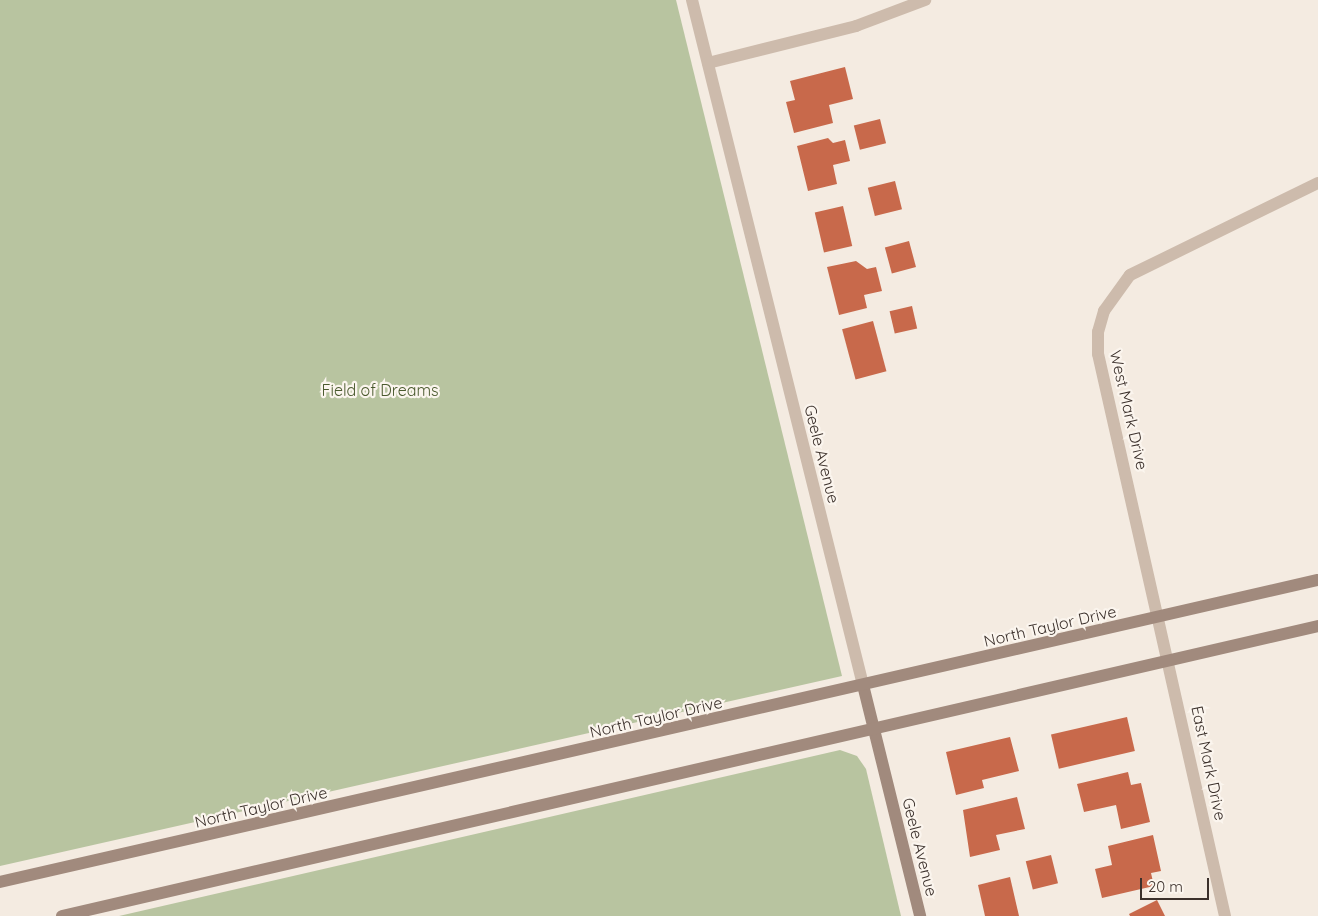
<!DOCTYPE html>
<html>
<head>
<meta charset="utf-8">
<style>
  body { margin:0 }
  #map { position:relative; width:1318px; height:916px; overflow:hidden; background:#f4ebe1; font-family:Quicksand,sans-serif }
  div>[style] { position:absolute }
  .green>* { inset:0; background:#b8c4a0 }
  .building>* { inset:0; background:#c8694b; transform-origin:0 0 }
  .street>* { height:12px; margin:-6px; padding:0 6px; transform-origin:6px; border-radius:6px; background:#cdbbac }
  .secondary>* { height:12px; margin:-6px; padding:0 6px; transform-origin:6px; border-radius:6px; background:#a18a7d }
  span { translate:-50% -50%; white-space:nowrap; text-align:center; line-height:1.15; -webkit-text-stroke:4.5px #fbf5ee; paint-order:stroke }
  .park-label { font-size:16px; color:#4a5a2e }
  .street-label { font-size:16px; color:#3b302b }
  .scale { position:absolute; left:1140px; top:878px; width:69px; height:22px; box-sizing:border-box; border:2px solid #3b302b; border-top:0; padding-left:6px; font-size:15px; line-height:18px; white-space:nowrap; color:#3b302b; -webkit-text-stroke:4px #fbf5ee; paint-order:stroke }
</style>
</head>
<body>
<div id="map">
  <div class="green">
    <div style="clip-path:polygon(0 0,676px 0,842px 676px,0 866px)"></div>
    <div style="clip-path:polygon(840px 750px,857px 756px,866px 769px,901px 916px,119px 916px)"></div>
  </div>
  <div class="building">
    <div style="clip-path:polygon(845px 67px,853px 99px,829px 105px,833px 123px,794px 133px,786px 102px,795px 100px,790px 81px)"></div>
    <div style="left:880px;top:119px;width:25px;height:27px;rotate:76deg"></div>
    <div style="clip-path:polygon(828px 138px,833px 143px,845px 140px,850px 161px,833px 165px,837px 184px,808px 191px,797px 146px)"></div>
    <div style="left:895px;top:181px;width:29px;height:28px;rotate:76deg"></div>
    <div style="left:843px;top:206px;width:41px;height:29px;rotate:77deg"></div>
    <div style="left:909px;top:241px;width:27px;height:25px;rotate:75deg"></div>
    <div style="clip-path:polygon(856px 261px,867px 269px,876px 267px,882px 291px,864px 295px,867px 308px,839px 315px,827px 267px)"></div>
    <div style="left:912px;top:306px;width:23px;height:23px;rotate:77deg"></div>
    <div style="left:873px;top:321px;width:52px;height:32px;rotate:75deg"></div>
    <div style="left:1127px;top:717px;width:35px;height:78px;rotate:77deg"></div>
    <div style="clip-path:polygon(1010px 737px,1019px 771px,982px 780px,984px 788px,956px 795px,946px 752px)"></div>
    <div style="clip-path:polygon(1128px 772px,1131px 785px,1141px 783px,1150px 822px,1121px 829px,1116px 805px,1084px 812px,1077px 784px)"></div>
    <div style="clip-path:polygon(1017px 797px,1025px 829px,996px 835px,1000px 850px,970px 857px,963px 810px)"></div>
    <div style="clip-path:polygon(1153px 835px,1161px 871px,1151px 873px,1154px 886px,1102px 898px,1095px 869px,1112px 865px,1108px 846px)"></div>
    <div style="left:1051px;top:855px;width:29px;height:26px;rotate:76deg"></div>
    <div style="clip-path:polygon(1010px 877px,1019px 916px,985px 916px,978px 885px)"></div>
    <div style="clip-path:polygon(1157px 900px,1165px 916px,1130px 916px,1129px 914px)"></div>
  </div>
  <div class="street">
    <div style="left:692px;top:0;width:706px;rotate:75.98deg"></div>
    <div style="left:708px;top:63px;width:153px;rotate:-14deg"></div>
    <div style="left:856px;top:26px;width:74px;rotate:-20.6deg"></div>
    <div style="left:1225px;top:916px;width:576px;rotate:-102.73deg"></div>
    <div style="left:1098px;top:354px;width:22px;rotate:-90deg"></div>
    <div style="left:1098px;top:332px;width:22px;rotate:-74deg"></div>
    <div style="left:1104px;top:311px;width:44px;rotate:-54.2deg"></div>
    <div style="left:1130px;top:275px;width:209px;rotate:-26.1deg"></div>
  </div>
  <div class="secondary">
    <div style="left:863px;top:685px;width:238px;rotate:76.1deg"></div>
    <div style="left:0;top:882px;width:1352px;rotate:-12.91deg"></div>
    <div style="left:62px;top:916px;width:1289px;rotate:-13deg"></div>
  </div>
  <div class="park-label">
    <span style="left:380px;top:390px">Field of Dreams</span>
  </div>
  <div class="street-label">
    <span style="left:1129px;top:410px;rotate:77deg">West Mark Drive</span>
    <span style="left:822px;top:454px;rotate:76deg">Geele Avenue</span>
    <span style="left:1050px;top:626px;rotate:-13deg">North Taylor Drive</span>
    <span style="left:656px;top:717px;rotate:-13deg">North Taylor Drive</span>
    <span style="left:1209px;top:763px;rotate:78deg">East Mark Drive</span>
    <span style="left:261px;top:807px;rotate:-13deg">North Taylor Drive</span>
    <span style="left:920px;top:847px;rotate:76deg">Geele Avenue</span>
  </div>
  <div class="scale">20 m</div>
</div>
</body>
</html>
